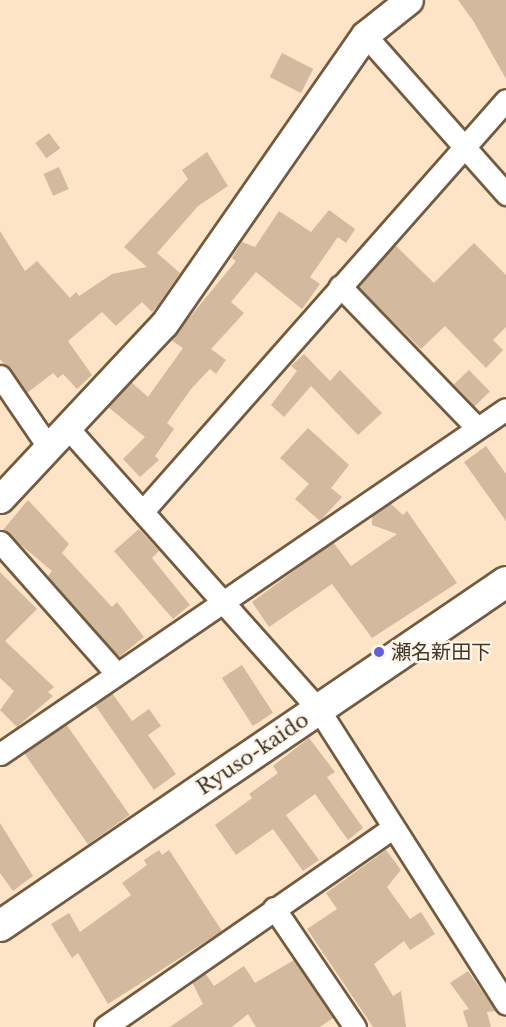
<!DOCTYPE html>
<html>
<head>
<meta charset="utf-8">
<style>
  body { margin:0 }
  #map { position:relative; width:506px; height:1027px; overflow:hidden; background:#fee4c6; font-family:"Libre Baskerville","Noto Sans JP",serif }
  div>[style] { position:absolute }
  .building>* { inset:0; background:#d3b99d; transform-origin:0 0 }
  .roads { filter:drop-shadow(2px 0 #725b41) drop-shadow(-2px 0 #725b41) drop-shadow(0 2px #725b41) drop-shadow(0 -2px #725b41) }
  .minor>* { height:21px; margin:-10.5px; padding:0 10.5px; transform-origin:10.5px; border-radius:10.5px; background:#fff }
  .tertiary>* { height:27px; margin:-13.5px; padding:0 13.5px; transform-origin:13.5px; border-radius:13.5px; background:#fff }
  .secondary>* { height:30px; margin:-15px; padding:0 15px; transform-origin:15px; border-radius:15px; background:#fff }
  .dots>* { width:16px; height:16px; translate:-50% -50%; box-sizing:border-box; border:3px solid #fff4e8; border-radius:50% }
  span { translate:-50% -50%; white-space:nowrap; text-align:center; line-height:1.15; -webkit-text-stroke:4.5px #fff4e8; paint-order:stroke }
  .poi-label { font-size:20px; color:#41362b }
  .left { translate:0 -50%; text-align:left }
  .street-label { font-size:20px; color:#41362b }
</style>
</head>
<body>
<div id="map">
  <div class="building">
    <div style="clip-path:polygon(458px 0,506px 0,506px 79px,474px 22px)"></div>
    <div style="left:282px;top:53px;width:35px;height:27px;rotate:27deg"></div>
    <div style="left:49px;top:133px;width:19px;height:17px;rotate:54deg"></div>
    <div style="clip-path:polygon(207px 152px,228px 186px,198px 206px,157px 253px,180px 273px,158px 305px,152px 312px,142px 302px,116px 326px,102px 312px,68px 341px,92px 375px,77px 389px,63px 374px,58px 378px,53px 373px,27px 393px,0 359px,0 231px,25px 271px,37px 261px,70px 298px,76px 292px,79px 296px,112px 274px,147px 267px,124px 247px,188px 179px,182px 170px)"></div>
    <div style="left:59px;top:167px;width:24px;height:17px;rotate:66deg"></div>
    <div style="clip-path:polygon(329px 210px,355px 229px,346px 243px,338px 237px,310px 277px,320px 284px,302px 309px,256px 272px,231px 302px,244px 313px,211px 349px,226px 360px,216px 374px,210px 369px,191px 389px,167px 423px,174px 429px,155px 456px,159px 460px,140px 477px,123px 459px,145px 437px,108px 407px,131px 382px,148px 397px,183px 348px,171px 340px,236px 261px,232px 258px,242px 242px,255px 247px,279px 211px,311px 232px)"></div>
    <div style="clip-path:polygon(474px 243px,506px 275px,506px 327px,493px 340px,503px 350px,486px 368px,445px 326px,421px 349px,358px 287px,395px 245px,434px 283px)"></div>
    <div style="clip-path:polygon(304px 354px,330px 381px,340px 370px,382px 413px,358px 435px,311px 386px,284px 417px,271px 405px,297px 371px,291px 366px)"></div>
    <div style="left:469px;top:370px;width:30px;height:21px;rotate:46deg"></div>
    <div style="clip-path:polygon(308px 428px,349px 465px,331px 488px,342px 497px,320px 521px,295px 499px,309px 484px,280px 458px)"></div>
    <div style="clip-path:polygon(486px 446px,506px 474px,506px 521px,464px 462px)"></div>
    <div style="clip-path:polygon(28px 500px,69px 544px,62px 553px,112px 607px,117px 602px,144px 637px,119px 657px,48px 576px,52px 571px,3px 530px)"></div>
    <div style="clip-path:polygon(390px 503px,403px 515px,407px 511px,457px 583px,372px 638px,332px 584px,269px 627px,252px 602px,333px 542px,351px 566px,397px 534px,372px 525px,372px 516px)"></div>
    <div style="clip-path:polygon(139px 529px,159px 551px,152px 558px,190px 605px,173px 619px,114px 551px)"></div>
    <div style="clip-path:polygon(0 572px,37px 609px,5px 641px,54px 687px,48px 692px,53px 696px,17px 727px,0 710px,14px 691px,0 678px)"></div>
    <div style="left:242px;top:665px;width:57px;height:24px;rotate:57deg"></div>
    <div style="clip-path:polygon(112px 693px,132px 721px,149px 709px,161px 726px,148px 735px,176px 774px,154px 790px,95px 705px)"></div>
    <div style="left:66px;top:724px;width:111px;height:51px;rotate:55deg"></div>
    <div style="clip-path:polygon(309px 738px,335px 772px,327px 777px,363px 828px,348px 840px,315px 794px,286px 815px,319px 860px,303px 871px,273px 829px,236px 855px,215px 825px,252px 798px,249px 794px,278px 773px,273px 766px)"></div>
    <div style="clip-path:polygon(0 823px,33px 876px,13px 891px,0 873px)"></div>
    <div style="clip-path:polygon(159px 850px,162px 855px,169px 850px,222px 931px,108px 1004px,78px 953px,72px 958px,51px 924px,69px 913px,80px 932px,131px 895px,122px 883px,147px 865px,144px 860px)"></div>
    <div style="clip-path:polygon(386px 850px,401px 870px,387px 887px,410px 919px,421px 912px,435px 934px,410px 950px,404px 941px,374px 964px,393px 996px,401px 991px,406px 1027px,373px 1027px,307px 929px,337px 909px,326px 893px)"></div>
    <div style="clip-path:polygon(294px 960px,333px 1018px,320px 1027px,256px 1027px,248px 1014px,232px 1027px,170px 1027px,203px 1004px,192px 982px,205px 973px,214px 986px,244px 966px,255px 983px)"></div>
    <div style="clip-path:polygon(468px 971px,496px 1011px,487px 1012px,491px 1027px,468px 1027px,463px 1011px,469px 1009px,450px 983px)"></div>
  </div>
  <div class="roads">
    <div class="minor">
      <div style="left:365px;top:35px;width:213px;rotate:48.4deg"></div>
      <div style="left:340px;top:286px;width:197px;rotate:46deg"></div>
      <div style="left:0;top:376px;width:83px;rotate:55.7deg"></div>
      <div style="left:66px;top:426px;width:380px;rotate:48.3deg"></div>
      <div style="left:319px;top:710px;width:348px;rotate:57.5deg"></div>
      <div style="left:143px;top:511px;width:548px;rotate:-48.55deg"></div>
      <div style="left:0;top:542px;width:175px;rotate:48.5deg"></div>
      <div style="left:0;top:754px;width:612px;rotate:-34.29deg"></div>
      <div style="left:274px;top:908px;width:144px;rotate:55.8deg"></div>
      <div style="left:105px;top:1027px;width:348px;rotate:-34.7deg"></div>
    </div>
    <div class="tertiary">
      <div style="left:0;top:499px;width:240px;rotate:-46.9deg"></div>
      <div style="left:164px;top:324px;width:352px;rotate:-55.2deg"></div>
      <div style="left:365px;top:35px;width:56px;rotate:-38.5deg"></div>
    </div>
    <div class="secondary">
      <div style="left:0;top:926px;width:612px;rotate:-34.21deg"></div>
    </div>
  </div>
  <div class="dots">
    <div style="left:379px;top:652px;background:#6260d9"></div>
  </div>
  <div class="poi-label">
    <span class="left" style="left:391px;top:652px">瀬名新田下</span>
  </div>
  <div class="street-label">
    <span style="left:253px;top:754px;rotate:-34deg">Ryuso-kaido</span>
  </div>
</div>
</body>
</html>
